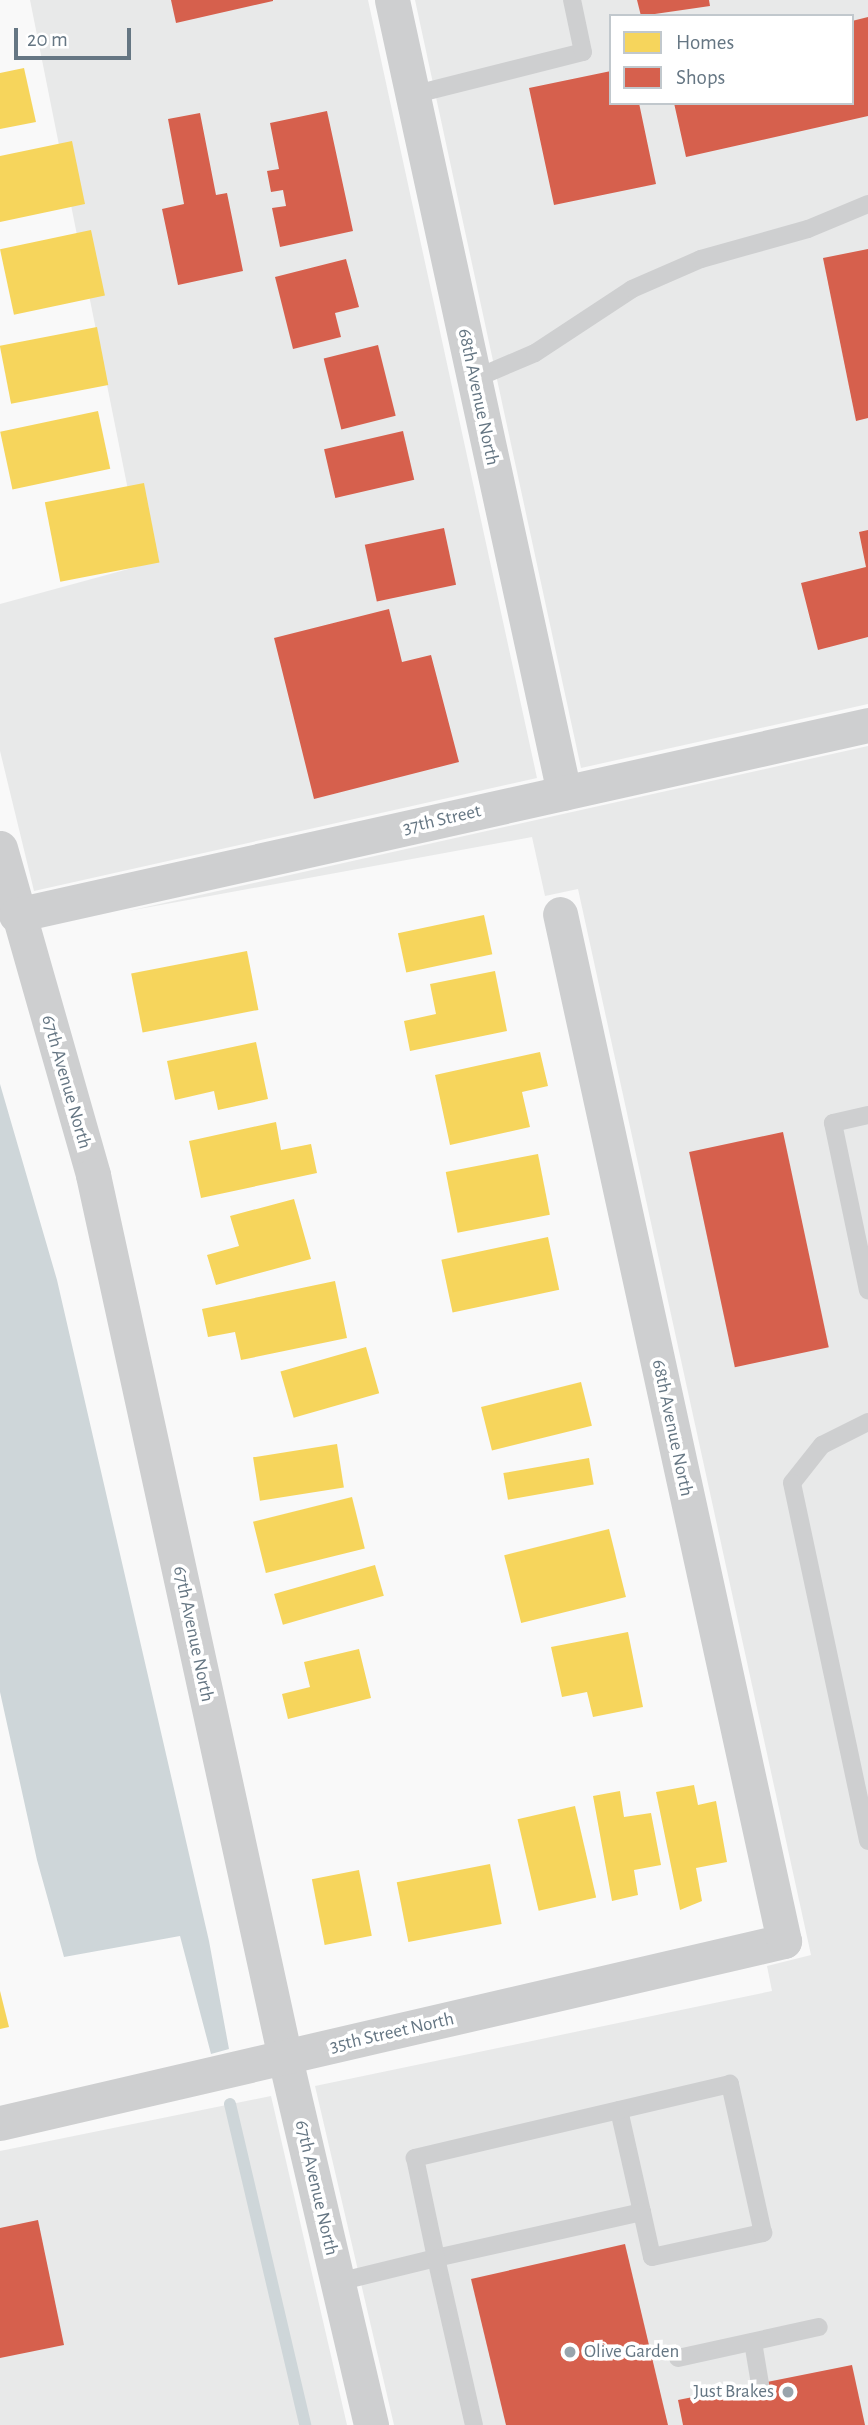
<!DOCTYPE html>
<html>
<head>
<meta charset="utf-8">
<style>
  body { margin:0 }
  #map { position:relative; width:868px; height:2425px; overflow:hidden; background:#f9f9f9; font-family:"Alegreya Sans",sans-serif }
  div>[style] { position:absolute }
  .built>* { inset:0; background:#e8e9e9 }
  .water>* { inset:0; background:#ced6d9 }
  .homes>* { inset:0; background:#f6d55c; transform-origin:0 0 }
  .shops>* { inset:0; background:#d6604d; transform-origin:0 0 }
  .stream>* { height:12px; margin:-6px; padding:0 6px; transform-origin:6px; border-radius:6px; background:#ced6d9 }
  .lane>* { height:18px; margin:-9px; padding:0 9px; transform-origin:9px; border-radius:9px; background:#cecfd0 }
  .street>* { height:35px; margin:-17.5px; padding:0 17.5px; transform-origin:17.5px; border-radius:17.5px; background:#cecfd0 }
  .dots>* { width:19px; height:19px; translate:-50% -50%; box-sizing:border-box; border:4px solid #fff; border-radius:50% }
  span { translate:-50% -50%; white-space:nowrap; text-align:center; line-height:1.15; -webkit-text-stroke:7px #fff; paint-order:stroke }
  .street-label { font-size:19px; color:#657683 }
  .poi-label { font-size:19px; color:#657683 }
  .left { translate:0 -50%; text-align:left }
  .right { translate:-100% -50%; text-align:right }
  .legend { position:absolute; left:609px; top:14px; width:245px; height:91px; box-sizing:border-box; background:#fff; border:2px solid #c1c8cd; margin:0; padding:9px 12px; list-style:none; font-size:21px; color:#657683 }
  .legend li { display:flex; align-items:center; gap:14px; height:35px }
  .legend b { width:35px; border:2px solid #c1c8cd }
  .scale { position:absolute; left:14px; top:28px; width:117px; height:32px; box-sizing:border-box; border:4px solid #657683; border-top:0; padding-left:9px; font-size:21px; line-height:24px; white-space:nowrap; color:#657683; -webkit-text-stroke:5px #fff; paint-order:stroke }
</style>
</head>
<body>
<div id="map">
  <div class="built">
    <div style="clip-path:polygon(30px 0,368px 0,537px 778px,34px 891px,0 751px,0 604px,143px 565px)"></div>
    <div style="clip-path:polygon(evenodd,415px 0,868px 0,868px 704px,581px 768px,415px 0,611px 16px,852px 16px,852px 103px,611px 103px,611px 16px)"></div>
    <div style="clip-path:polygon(868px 746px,868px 2425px,394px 2425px,315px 2086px,772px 1991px,767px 1966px,811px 1955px,578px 889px,545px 896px,532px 837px,128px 911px)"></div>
    <div style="clip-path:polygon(271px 2096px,347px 2425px,0 2425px,0 2151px)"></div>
  </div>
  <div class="water">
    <div style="clip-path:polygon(0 1084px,57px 1280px,209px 1941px,229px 2049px,211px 2054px,180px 1936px,64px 1957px,37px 1860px,0 1692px)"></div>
  </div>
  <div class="homes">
    <div style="clip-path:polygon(24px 68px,36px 122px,0 129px,0 73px)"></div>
    <div style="clip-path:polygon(72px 141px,85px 204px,0 222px,0 156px)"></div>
    <div style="left:91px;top:230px;width:67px;height:93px;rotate:78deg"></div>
    <div style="left:97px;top:327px;width:59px;height:99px;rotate:79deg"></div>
    <div style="left:98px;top:411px;width:59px;height:100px;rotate:78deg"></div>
    <div style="left:144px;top:483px;width:81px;height:101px;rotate:79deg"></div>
    <div style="left:484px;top:915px;width:40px;height:88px;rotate:78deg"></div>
    <div style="left:247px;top:951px;width:60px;height:118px;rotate:79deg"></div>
    <div style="clip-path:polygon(495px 971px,507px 1031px,410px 1051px,404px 1021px,436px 1014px,430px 984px)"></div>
    <div style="clip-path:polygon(256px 1042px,268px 1099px,218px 1110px,214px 1091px,175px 1100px,167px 1061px)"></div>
    <div style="clip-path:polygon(540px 1052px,548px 1086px,522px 1092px,530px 1127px,450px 1145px,435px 1075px)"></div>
    <div style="clip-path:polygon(276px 1122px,281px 1150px,311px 1144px,317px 1173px,201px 1198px,189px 1141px)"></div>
    <div style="left:538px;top:1154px;width:62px;height:94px;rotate:79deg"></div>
    <div style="clip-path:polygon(294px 1199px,311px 1259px,216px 1285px,207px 1255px,239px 1246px,230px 1216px)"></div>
    <div style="left:548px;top:1237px;width:54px;height:109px;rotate:78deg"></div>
    <div style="clip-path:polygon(335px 1281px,347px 1338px,241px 1360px,235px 1332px,208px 1337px,202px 1309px)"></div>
    <div style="left:366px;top:1347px;width:48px;height:89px;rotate:74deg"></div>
    <div style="left:581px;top:1382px;width:45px;height:103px;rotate:76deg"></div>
    <div style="left:337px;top:1444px;width:44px;height:85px;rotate:81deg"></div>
    <div style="left:589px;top:1458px;width:27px;height:87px;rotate:80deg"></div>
    <div style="left:352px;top:1497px;width:53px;height:102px;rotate:76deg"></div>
    <div style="left:609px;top:1529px;width:70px;height:108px;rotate:76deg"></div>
    <div style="left:375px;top:1565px;width:32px;height:105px;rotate:74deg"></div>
    <div style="clip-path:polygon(628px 1632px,643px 1707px,593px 1717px,587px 1692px,562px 1697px,551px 1647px)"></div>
    <div style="clip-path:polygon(359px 1649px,371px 1698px,288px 1719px,282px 1694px,310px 1687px,304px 1662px)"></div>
    <div style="clip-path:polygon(694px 1785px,698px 1805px,716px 1801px,727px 1862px,696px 1868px,702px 1901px,680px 1910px,656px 1792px)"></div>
    <div style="clip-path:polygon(620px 1791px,624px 1817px,651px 1813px,661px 1865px,634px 1870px,638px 1895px,612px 1901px,593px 1796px)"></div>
    <div style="left:575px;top:1806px;width:94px;height:59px;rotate:77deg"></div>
    <div style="left:490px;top:1864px;width:61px;height:95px;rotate:79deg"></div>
    <div style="left:359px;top:1870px;width:67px;height:48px;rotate:79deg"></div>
    <div style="clip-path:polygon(0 1991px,9px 2027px,0 2029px)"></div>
  </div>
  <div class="shops">
    <div style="clip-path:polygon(171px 0,273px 0,273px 1px,176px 23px)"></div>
    <div style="clip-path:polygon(637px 0,709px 0,710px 6px,641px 16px)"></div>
    <div style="clip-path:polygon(868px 17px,868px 116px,686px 157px,674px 103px,852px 103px,852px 21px)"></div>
    <div style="clip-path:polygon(611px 71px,611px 103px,639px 103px,656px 184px,554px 205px,529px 88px)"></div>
    <div style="clip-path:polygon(327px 111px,353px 231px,280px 247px,272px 208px,286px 206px,283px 190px,271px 192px,267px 171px,279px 169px,270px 123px)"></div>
    <div style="clip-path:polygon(200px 113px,216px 195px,227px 193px,243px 271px,178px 285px,162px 209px,184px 204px,168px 119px)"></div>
    <div style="clip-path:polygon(868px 249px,868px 418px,856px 421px,823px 258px)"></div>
    <div style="clip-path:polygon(346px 259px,359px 307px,335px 313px,341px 337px,293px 349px,275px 277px)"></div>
    <div style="left:378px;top:345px;width:73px;height:56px;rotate:76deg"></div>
    <div style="left:403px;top:431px;width:50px;height:81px;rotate:77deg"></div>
    <div style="left:444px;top:528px;width:58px;height:81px;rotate:78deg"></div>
    <div style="clip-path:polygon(868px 530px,868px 637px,818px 650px,801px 583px,866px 567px,859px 532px)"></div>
    <div style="clip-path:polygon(389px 609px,402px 662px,431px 655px,459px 762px,314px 799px,274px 638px)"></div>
    <div style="left:783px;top:1132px;width:220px;height:96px;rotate:78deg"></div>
    <div style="clip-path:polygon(38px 2220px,64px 2345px,0 2358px,0 2228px)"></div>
    <div style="clip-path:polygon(625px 2244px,668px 2425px,506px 2425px,471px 2279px)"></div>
    <div style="clip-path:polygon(852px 2365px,865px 2425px,683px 2425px,678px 2400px)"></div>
  </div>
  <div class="stream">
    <div style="left:230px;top:2104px;width:330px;rotate:76.8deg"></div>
  </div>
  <div class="lane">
    <div style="left:412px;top:95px;width:176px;rotate:-14.1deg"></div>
    <div style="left:583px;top:52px;width:53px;rotate:-101.9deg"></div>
    <div style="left:474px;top:379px;width:66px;rotate:-23.1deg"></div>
    <div style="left:535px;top:353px;width:116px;rotate:-33.4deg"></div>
    <div style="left:632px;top:289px;width:75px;rotate:-23.5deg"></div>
    <div style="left:701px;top:259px;width:111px;rotate:-15.7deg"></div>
    <div style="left:808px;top:229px;width:65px;rotate:-22.6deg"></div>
    <div style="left:868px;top:1115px;width:36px;rotate:167deg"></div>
    <div style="left:833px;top:1123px;width:171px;rotate:78.2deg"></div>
    <div style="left:868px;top:1422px;width:51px;rotate:153.4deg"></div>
    <div style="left:822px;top:1445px;width:48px;rotate:128.3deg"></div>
    <div style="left:792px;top:1483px;width:366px;rotate:78deg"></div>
    <div style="left:619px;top:2110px;width:105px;rotate:77.3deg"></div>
    <div style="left:338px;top:2282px;width:101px;rotate:-13.8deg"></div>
    <div style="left:436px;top:2258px;width:211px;rotate:-12.6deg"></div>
    <div style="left:642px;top:2212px;width:46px;rotate:77.5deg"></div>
    <div style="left:652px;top:2257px;width:114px;rotate:-12.2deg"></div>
    <div style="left:763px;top:2233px;width:153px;rotate:-102.5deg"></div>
    <div style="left:730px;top:2084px;width:324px;rotate:166.8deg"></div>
    <div style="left:415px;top:2158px;width:102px;rotate:78.1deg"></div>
    <div style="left:436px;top:2258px;width:171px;rotate:77.2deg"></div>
    <div style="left:753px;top:2342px;width:43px;rotate:80.5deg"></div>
    <div style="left:678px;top:2358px;width:144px;rotate:-12.4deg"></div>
  </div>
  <div class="street">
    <div style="left:392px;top:0;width:811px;rotate:77.76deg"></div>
    <div style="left:0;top:848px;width:340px;rotate:74.1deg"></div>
    <div style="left:93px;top:1175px;width:904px;rotate:77.73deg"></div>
    <div style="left:285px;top:2058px;width:377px;rotate:76.8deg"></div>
    <div style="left:16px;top:915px;width:873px;rotate:-12.57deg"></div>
    <div style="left:0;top:2123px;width:805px;rotate:-13.07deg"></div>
    <div style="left:784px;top:1941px;width:1051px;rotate:-102.3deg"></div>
  </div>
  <div class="dots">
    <div style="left:570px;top:2352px;background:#99a4ac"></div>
    <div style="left:788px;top:2392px;background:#99a4ac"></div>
  </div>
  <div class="street-label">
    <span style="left:478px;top:397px;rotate:78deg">68th Avenue North</span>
    <span style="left:442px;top:820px;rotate:-13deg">37th Street</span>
    <span style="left:66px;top:1082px;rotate:74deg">67th Avenue North</span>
    <span style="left:672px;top:1428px;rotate:78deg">68th Avenue North</span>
    <span style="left:193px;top:1634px;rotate:78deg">67th Avenue North</span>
    <span style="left:392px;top:2033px;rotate:-13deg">35th Street North</span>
    <span style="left:316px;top:2188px;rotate:77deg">67th Avenue North</span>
  </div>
  <div class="poi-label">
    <span class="left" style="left:584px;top:2352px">Olive Garden</span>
    <span class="right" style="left:774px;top:2392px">Just Brakes</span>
  </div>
  <ul class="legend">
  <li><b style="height:19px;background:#f6d55c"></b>Homes</li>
  <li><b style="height:19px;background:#d6604d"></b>Shops</li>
  </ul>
  <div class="scale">20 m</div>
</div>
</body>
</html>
